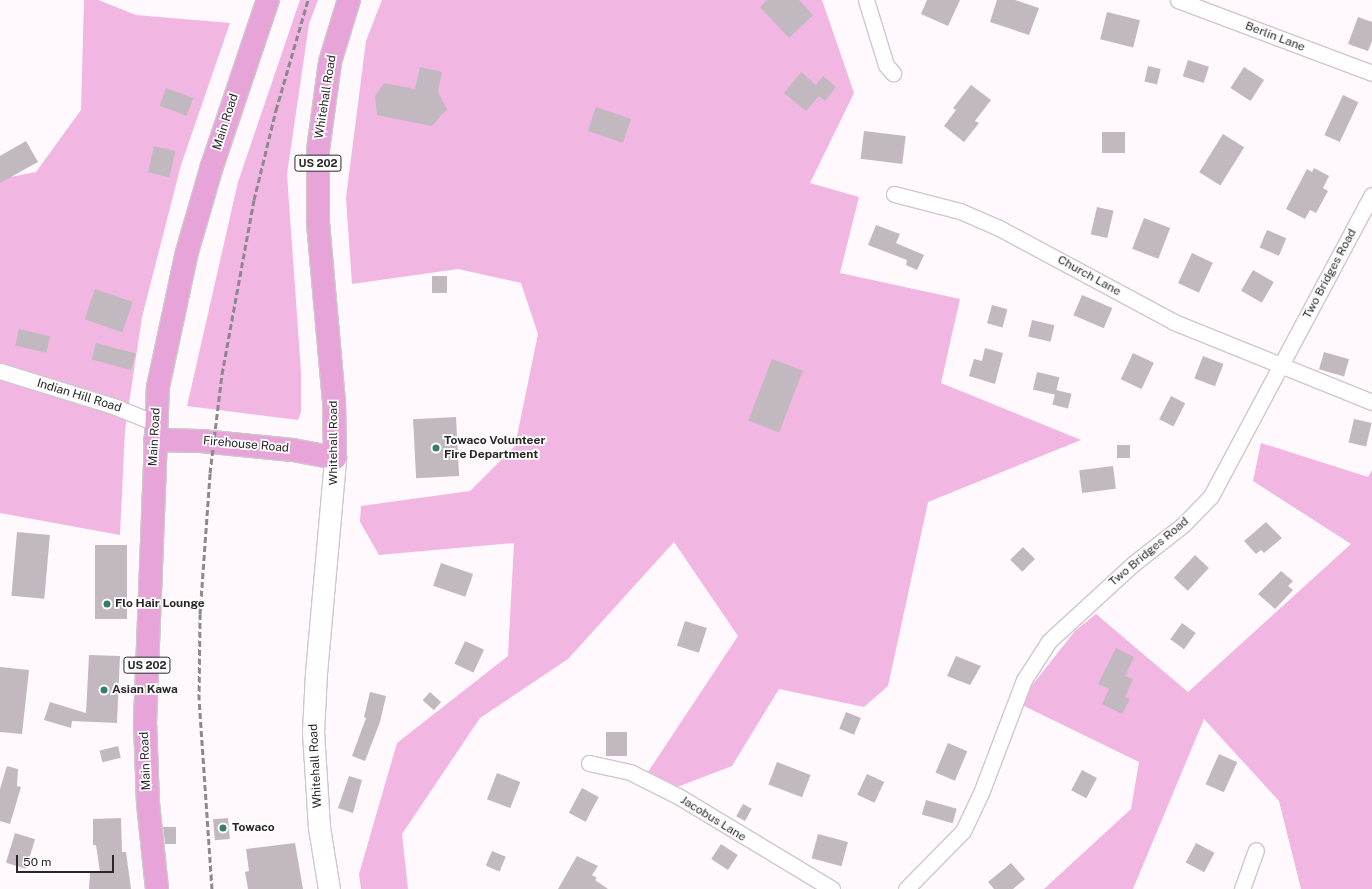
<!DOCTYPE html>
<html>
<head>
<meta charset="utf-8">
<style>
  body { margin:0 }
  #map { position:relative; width:1372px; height:889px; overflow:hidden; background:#fff8fd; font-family:"Public Sans",sans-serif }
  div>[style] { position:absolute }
  .forest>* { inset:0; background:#f1b6e2 }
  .building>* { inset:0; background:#c1b9bf; transform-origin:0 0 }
  .roads { filter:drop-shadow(1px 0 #d0c7cd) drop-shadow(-1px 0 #d0c7cd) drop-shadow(0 1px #d0c7cd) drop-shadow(0 -1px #d0c7cd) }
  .street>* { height:15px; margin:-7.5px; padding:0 7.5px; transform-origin:7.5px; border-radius:7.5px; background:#fff }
  .secondary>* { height:21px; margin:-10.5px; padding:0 10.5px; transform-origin:10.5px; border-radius:10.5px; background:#fff }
  .primary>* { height:22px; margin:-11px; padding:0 11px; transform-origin:11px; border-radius:11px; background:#e6a4d9 }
  .rail>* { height:3px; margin-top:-1.5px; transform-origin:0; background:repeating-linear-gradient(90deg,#8d888c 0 6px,transparent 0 9px) }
  .dots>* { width:11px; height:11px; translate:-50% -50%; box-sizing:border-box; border:2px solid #fff; border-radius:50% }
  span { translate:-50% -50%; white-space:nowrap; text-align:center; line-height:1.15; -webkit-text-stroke:3.5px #fff; paint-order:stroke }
  .shield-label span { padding:1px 3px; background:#fff; border:1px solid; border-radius:3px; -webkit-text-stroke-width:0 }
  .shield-label { font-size:11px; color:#2a2729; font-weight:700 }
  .street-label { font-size:12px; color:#2a2729 }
  .poi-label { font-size:12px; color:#2a2729; font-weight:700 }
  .left { translate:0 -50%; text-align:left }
  .scale { position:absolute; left:16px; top:855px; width:98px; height:18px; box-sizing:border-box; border:2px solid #2a2729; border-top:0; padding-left:5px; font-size:12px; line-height:14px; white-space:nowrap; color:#2a2729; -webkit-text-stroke:3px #fff; paint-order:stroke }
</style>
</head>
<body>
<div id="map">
  <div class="forest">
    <div style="clip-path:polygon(84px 0,98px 0,136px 15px,230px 23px,181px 165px,142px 317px,125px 430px,120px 535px,0 513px,0 179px,36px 172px,81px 110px)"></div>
    <div style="clip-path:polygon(300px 0,318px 0,309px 24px,287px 174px,301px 372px,301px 412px,298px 420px,187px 406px,238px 182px)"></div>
    <div style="clip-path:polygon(382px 0,822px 0,854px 93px,810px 183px,859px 197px,840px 273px,960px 299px,941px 383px,1081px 440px,928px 502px,888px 686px,864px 707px,779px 689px,732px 766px,677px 787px,646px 775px,738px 636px,674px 542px,568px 659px,480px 718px,402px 834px,408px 889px,361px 889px,359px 874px,397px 743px,508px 656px,514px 543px,379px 555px,360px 522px,361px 506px,470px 491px,515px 446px,538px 334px,521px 283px,458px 269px,352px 284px,346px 198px,366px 41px)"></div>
    <div style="clip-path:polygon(1261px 443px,1368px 477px,1372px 470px,1372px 889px,1301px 889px,1279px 801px,1204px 719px,1133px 889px,1044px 889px,1131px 809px,1139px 762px,1018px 703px,1075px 631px,1096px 614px,1188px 692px,1351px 544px,1253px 481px)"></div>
  </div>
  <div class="building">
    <div style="clip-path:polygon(767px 0,799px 0,813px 15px,789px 38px,760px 7px)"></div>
    <div style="clip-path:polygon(927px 0,960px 0,948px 26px,921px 14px)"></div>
    <div style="clip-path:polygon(997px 0,1015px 0,1039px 8px,1029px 35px,990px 22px)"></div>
    <div style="left:1107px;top:12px;width:34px;height:28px;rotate:14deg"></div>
    <div style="clip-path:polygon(1358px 17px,1372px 22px,1372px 41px,1368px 51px,1348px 44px)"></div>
    <div style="left:1188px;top:60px;width:22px;height:17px;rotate:18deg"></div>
    <div style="left:1148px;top:66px;width:13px;height:16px;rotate:13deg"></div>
    <div style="clip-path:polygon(420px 67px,442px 72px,438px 92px,447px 109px,432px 126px,377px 115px,375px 96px,384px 83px,415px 89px)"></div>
    <div style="left:1244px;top:67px;width:24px;height:25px;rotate:33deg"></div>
    <div style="clip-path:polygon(801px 72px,816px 85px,823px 76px,836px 87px,825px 101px,819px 96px,806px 111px,784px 93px)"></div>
    <div style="clip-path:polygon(971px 85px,991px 100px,975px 121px,979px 123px,964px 142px,944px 126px,956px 110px,953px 108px)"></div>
    <div style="left:166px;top:88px;width:29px;height:19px;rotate:20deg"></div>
    <div style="left:1343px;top:95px;width:17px;height:44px;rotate:25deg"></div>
    <div style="left:596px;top:107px;width:37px;height:25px;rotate:19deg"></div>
    <div style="left:864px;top:131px;width:42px;height:28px;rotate:7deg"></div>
    <div style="left:1102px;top:132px;width:23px;height:21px"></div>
    <div style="left:1223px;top:134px;width:25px;height:45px;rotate:32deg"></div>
    <div style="clip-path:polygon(26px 141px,38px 162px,0 183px,0 156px)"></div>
    <div style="left:154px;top:146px;width:22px;height:27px;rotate:13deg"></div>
    <div style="clip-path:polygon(1314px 168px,1329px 176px,1323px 188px,1328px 191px,1316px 213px,1310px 210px,1305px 219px,1286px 209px,1307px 169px,1312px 172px)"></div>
    <div style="left:1097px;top:207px;width:17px;height:28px;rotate:13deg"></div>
    <div style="left:1144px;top:218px;width:28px;height:33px;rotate:21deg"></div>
    <div style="clip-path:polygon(876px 225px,900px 234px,896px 243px,924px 255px,917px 270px,906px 265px,907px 260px,868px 245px)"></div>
    <div style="left:1267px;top:230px;width:21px;height:19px;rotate:23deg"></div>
    <div style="left:1192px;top:253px;width:23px;height:33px;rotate:25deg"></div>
    <div style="left:1253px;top:270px;width:24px;height:24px;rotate:30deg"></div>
    <div style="left:432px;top:276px;width:15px;height:17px"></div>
    <div style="left:95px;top:289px;width:40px;height:32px;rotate:19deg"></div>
    <div style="left:1082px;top:295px;width:33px;height:22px;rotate:23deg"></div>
    <div style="left:992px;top:305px;width:16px;height:19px;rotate:15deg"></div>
    <div style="left:1032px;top:320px;width:23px;height:17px;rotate:13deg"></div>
    <div style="left:19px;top:329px;width:32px;height:17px;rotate:13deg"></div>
    <div style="left:96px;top:343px;width:41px;height:17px;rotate:15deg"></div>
    <div style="clip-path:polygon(985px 348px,1003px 353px,995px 384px,969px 376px,974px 359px,982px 361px)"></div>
    <div style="left:1324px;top:352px;width:26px;height:18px;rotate:16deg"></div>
    <div style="left:1133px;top:353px;width:23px;height:29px;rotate:25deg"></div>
    <div style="left:1203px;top:356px;width:22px;height:24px;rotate:21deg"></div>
    <div style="left:772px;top:359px;width:33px;height:66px;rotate:21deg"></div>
    <div style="left:1037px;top:372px;width:23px;height:18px;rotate:13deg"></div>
    <div style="left:1056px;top:390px;width:16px;height:15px;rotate:14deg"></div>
    <div style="left:1171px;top:396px;width:16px;height:26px;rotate:27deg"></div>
    <div style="left:456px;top:417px;width:59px;height:43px;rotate:87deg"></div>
    <div style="left:1354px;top:419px;width:18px;height:24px;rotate:13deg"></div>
    <div style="left:1117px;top:445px;width:13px;height:13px"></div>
    <div style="left:1113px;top:466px;width:23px;height:34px;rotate:83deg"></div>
    <div style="clip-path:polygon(1266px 522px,1282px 538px,1264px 553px,1261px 550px,1256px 554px,1244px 541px)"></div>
    <div style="left:17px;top:532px;width:33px;height:64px;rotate:5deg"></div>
    <div style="left:95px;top:545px;width:32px;height:74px"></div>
    <div style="left:1023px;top:547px;width:17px;height:18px;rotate:45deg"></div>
    <div style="left:1195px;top:555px;width:19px;height:31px;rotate:43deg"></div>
    <div style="left:441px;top:563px;width:34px;height:24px;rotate:19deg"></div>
    <div style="clip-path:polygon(1281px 571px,1293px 581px,1288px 586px,1293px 590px,1275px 609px,1258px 594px)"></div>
    <div style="left:685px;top:621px;width:23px;height:26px;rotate:18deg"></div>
    <div style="left:1182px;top:623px;width:17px;height:20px;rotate:36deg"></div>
    <div style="left:465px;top:641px;width:21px;height:25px;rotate:25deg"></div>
    <div style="clip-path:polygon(1116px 648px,1134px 657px,1125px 676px,1133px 679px,1125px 697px,1130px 699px,1122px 714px,1102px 704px,1109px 689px,1098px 684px)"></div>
    <div style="clip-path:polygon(89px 655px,120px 656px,117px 723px,72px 721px,71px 728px,44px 720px,50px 702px,86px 713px)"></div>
    <div style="clip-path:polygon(956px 656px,981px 666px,970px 685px,947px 676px)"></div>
    <div style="clip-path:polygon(0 667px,29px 670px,22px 734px,0 732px)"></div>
    <div style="clip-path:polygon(370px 692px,386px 696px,380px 722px,365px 761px,352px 756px,366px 718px,364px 717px)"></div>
    <div style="left:430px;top:692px;width:15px;height:11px;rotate:42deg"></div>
    <div style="left:846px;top:712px;width:16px;height:18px;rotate:22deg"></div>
    <div style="left:606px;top:732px;width:21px;height:24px"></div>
    <div style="left:948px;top:743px;width:21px;height:32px;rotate:23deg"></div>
    <div style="left:118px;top:746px;width:12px;height:19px;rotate:76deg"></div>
    <div style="left:1219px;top:754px;width:20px;height:33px;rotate:24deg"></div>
    <div style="left:777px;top:762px;width:36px;height:24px;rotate:21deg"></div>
    <div style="clip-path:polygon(7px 766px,18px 769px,17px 786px,21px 787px,10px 824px,0 821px,0 789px)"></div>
    <div style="left:1082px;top:770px;width:17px;height:23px;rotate:28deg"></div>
    <div style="left:497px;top:773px;width:25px;height:28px;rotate:21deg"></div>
    <div style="left:867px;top:774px;width:19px;height:23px;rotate:25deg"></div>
    <div style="clip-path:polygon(349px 776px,362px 780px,353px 813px,338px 808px)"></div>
    <div style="left:582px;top:788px;width:19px;height:28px;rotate:28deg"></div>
    <div style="left:926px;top:800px;width:32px;height:15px;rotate:16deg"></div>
    <div style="left:743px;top:804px;width:10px;height:14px;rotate:29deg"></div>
    <div style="clip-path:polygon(121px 818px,122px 852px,126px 852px,131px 889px,89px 889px,90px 872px,100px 872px,96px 845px,93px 845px,93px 819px)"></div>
    <div style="left:228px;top:818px;width:21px;height:15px;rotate:85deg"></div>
    <div style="clip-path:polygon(163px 827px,176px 827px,176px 844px,165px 844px)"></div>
    <div style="left:15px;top:833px;width:21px;height:31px;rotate:17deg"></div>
    <div style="left:818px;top:834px;width:31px;height:25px;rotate:15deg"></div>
    <div style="clip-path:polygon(295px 843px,303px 889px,248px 889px,245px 872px,249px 871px,246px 849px)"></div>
    <div style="left:1196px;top:843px;width:21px;height:22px;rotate:28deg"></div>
    <div style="left:721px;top:844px;width:20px;height:18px;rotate:33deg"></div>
    <div style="left:492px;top:851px;width:15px;height:16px;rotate:23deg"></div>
    <div style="clip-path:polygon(577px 856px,598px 866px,592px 875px,597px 878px,595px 880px,608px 889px,558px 889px)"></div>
    <div style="clip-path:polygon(1011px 863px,1025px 879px,1013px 889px,994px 889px,988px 882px)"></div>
  </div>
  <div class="roads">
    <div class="street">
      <div style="left:866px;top:0;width:68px;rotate:72.9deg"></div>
      <div style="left:886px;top:65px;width:11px;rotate:49deg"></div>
      <div style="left:1178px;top:0;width:207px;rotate:20.6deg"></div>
      <div style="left:894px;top:194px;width:68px;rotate:14.4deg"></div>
      <div style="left:960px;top:211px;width:43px;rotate:23.6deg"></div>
      <div style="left:999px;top:228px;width:199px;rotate:28.2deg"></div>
      <div style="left:1174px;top:322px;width:214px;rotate:22deg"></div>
      <div style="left:0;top:371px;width:118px;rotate:17.2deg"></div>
      <div style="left:113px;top:406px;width:46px;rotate:21.6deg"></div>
      <div style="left:589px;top:763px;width:42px;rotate:12.4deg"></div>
      <div style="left:630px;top:772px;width:54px;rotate:26.6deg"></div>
      <div style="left:678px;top:796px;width:180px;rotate:31.1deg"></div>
      <div style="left:906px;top:889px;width:81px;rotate:-45.5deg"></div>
      <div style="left:963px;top:831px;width:42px;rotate:-64.7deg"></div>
      <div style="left:981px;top:793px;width:121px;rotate:-69.2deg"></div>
      <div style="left:1024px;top:680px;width:46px;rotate:-57.3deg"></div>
      <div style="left:1049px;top:641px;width:114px;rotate:-42.5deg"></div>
      <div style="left:1133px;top:564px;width:63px;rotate:-38deg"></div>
      <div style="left:1183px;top:525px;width:40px;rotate:-46deg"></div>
      <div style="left:1211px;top:496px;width:341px;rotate:-61.9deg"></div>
      <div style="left:1242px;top:889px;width:41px;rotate:-70.3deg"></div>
    </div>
    <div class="secondary">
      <div style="left:329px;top:889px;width:63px;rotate:-99.2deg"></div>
      <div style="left:319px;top:827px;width:95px;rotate:-93.6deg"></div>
      <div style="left:313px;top:732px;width:59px;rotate:-87.1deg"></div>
      <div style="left:316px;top:673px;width:216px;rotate:-84.9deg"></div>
    </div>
    <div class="primary">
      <div style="left:155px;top:440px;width:46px;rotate:1.2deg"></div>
      <div style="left:201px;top:441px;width:92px;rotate:5.6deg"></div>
      <div style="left:293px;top:450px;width:43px;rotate:10.8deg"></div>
      <div style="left:335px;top:458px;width:56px;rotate:-91deg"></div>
      <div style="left:334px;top:402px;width:181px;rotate:-95.1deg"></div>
      <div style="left:318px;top:222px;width:72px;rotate:-90deg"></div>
      <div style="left:318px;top:150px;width:89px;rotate:-82.2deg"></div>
      <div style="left:330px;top:62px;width:65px;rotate:-73deg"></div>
      <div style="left:157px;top:889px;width:86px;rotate:-96deg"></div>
      <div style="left:148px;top:803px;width:80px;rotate:-92.1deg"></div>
      <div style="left:145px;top:723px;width:336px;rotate:-87.8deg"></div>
      <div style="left:158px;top:387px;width:138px;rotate:-77.9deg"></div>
      <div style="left:187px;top:252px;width:90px;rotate:-73.8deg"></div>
      <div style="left:212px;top:166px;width:175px;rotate:-71.4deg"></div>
    </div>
  </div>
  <div class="rail">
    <div style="left:212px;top:889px;width:189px;rotate:-93.9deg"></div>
    <div style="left:199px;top:700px;width:86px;rotate:-89.3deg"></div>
    <div style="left:200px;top:614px;width:141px;rotate:-85.9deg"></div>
    <div style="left:210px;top:473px;width:100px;rotate:-83.1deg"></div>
    <div style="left:222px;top:374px;width:177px;rotate:-79.6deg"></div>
    <div style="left:254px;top:200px;width:93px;rotate:-76.3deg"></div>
    <div style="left:276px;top:110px;width:115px;rotate:-73.8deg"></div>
  </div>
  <div class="dots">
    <div style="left:436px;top:448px;background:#387c6f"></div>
    <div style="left:107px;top:604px;background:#387c6f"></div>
    <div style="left:104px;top:690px;background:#387c6f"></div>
    <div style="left:223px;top:828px;background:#387c6f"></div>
  </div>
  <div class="shield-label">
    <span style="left:318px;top:163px">US 202</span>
    <span style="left:147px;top:665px">US 202</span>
  </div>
  <div class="street-label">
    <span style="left:1275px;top:37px;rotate:21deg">Berlin Lane</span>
    <span style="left:326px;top:97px;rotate:-81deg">Whitehall Road</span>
    <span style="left:226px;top:122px;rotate:-72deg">Main Road</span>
    <span style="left:1330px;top:274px;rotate:-62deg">Two Bridges Road</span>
    <span style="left:1089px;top:276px;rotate:29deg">Church Lane</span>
    <span style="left:79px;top:396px;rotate:17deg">Indian Hill Road</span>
    <span style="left:155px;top:437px;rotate:-87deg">Main Road</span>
    <span style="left:334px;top:443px;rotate:-90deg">Whitehall Road</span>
    <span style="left:246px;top:445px;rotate:5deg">Firehouse Road</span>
    <span style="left:1149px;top:552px;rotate:-40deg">Two Bridges Road</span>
    <span style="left:146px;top:761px;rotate:-92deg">Main Road</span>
    <span style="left:316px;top:766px;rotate:-93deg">Whitehall Road</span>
    <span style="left:713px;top:819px;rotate:32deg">Jacobus Lane</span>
  </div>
  <div class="poi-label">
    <span class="left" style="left:444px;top:448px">Towaco Volunteer<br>Fire Department</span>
    <span class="left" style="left:115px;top:604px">Flo Hair Lounge</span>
    <span class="left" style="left:112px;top:690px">Asian Kawa</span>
    <span class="left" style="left:232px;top:828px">Towaco</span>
  </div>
  <div class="scale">50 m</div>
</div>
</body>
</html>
